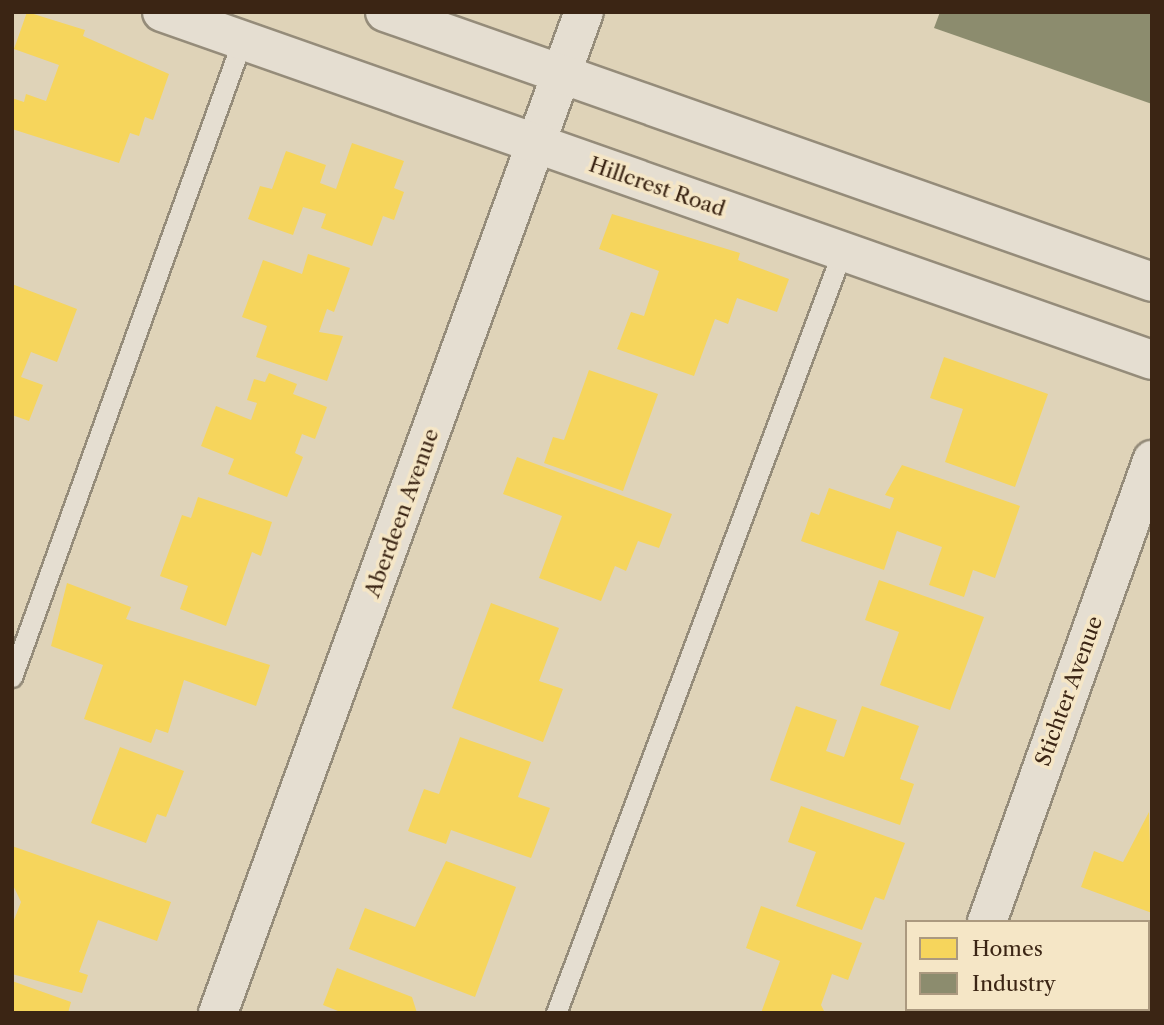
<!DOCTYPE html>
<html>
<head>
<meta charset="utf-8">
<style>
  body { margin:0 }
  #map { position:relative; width:1164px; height:1025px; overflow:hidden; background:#dfd3b8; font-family:"Libre Caslon Text",serif }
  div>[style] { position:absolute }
  .homes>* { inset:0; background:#f6d55c }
  .industry>* { inset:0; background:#8c8c6e }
  .roads { filter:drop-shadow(2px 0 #958c7a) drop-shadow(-2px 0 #958c7a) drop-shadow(0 2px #958c7a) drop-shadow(0 -2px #958c7a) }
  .service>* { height:19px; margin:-9.5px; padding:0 9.5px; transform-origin:9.5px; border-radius:9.5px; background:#e5ded1 }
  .minor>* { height:38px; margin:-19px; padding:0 19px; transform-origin:19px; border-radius:19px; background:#e5ded1 }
  .secondary>* { height:38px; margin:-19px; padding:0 19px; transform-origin:19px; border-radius:19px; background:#e5ded1 }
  span { translate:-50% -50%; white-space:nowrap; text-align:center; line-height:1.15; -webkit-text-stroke:7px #f5e6c6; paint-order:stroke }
  .street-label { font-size:21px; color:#3b2514 }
  .frame { position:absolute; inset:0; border:14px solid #3b2514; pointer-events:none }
  .legend { position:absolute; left:905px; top:920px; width:245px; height:91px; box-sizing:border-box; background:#f5e6c6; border:2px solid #ab997f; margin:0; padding:9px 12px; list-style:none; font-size:21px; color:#3b2514 }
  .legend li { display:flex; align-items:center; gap:14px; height:35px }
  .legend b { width:35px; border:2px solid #ab997f }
</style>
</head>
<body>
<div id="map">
  <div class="homes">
    <div style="clip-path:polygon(27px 12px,85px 30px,83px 36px,169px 74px,153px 120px,145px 117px,139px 136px,130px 133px,119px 163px,12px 129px,12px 98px,24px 102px,26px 94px,46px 101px,59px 65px,14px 49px)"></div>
    <div style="clip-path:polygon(352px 143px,404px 161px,394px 188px,404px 192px,394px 220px,383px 216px,372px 246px,321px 228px,326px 214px,303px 207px,293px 235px,248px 219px,260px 186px,272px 189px,286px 151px,326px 165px,320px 183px,336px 189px)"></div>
    <div style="clip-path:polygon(612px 214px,740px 253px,738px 260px,789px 279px,777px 312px,737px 298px,728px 324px,715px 319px,694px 376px,617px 349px,631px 312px,644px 316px,659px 271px,599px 249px)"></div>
    <div style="clip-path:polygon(308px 254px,350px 268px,334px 312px,327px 309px,319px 332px,343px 336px,327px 381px,256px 357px,267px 326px,242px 317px,263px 260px,302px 274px)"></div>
    <div style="clip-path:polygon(12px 284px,77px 309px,57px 362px,31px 352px,21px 377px,43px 385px,29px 421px,12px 415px)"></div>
    <div style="clip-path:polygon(944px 357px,1048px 394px,1015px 487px,945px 462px,963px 409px,930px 398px)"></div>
    <div style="clip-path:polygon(589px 370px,658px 394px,623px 491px,544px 463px,553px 437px,564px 440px)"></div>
    <div style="clip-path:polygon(269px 373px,297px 384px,293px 394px,327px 407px,315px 439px,302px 434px,295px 453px,303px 457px,287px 497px,228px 474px,234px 459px,201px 446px,216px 406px,251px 420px,257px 403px,247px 400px,254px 379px,265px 382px)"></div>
    <div style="clip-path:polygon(517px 457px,672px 514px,659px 548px,638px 541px,626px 571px,615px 566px,601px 601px,539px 578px,562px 516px,503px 494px)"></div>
    <div style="clip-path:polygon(902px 465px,1020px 506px,995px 578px,973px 570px,964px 597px,929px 585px,942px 547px,897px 531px,884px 570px,801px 541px,811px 512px,819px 515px,829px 488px,890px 509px,894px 498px,885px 495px)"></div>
    <div style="clip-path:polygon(198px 497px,272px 522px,261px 556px,252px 552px,226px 626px,180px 609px,188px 586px,160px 576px,182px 515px,191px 518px)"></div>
    <div style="clip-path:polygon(879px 580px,984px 617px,950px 710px,880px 685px,899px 632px,865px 620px)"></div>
    <div style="clip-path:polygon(67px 583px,131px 607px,126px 619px,270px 665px,256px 706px,184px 680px,168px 733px,156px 729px,151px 743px,84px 719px,103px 665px,51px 646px)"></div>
    <div style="clip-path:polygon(491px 603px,559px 628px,539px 681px,563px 689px,543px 742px,452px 708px)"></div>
    <div style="clip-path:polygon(796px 706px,837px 720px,826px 751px,844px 757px,862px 706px,919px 726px,900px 779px,914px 784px,900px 825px,770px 780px)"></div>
    <div style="clip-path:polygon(460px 737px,531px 762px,518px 797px,550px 808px,531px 858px,451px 830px,446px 844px,408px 831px,424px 789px,439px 794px)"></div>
    <div style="clip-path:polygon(120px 747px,184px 771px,166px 817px,157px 814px,146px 843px,91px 823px)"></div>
    <div style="clip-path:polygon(801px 806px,905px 843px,884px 900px,875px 897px,862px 930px,796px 906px,816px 852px,788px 842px)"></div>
    <div style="clip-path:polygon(1149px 812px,1152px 913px,1081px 887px,1094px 851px,1123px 862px)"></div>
    <div style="clip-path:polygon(12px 846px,171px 902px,157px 941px,98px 920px,79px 972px,88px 975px,82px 993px,12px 974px,12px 925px,21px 902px,12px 883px)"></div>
    <div style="clip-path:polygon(446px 861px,516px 887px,475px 997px,349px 949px,365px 908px,415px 927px)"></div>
    <div style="clip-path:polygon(761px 906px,862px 943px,848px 980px,832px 974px,821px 1005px,825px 1013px,761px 1013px,780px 961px,746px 948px)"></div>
    <div style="clip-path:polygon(337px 968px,412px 997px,417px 1013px,343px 1013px,323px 1005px)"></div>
    <div style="clip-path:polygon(12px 981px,71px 1002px,68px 1013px,12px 1013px)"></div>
  </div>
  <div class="industry">
    <div style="clip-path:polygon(940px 12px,1152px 12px,1152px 104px,934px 28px)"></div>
  </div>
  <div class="roads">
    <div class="service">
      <div style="left:12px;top:677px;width:676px;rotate:-70.12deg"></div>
      <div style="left:556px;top:1013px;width:813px;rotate:-69.4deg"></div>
    </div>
    <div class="minor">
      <div style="left:987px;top:922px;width:491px;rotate:-70.3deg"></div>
      <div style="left:218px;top:1013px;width:1066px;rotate:-69.92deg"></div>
      <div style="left:954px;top:1013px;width:4px;rotate:-76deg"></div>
    </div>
    <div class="secondary">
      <div style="left:162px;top:12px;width:1049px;rotate:19.37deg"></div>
      <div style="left:385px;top:12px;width:813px;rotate:19.39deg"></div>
    </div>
  </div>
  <div class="street-label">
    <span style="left:657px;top:187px;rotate:19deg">Hillcrest Road</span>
    <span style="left:402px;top:513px;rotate:-70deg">Aberdeen Avenue</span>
    <span style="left:1069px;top:691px;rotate:-70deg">Stichter Avenue</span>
  </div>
  <div class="frame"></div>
  <ul class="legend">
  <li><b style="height:19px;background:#f6d55c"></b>Homes</li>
  <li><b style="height:19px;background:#8c8c6e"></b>Industry</li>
  </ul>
</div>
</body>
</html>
